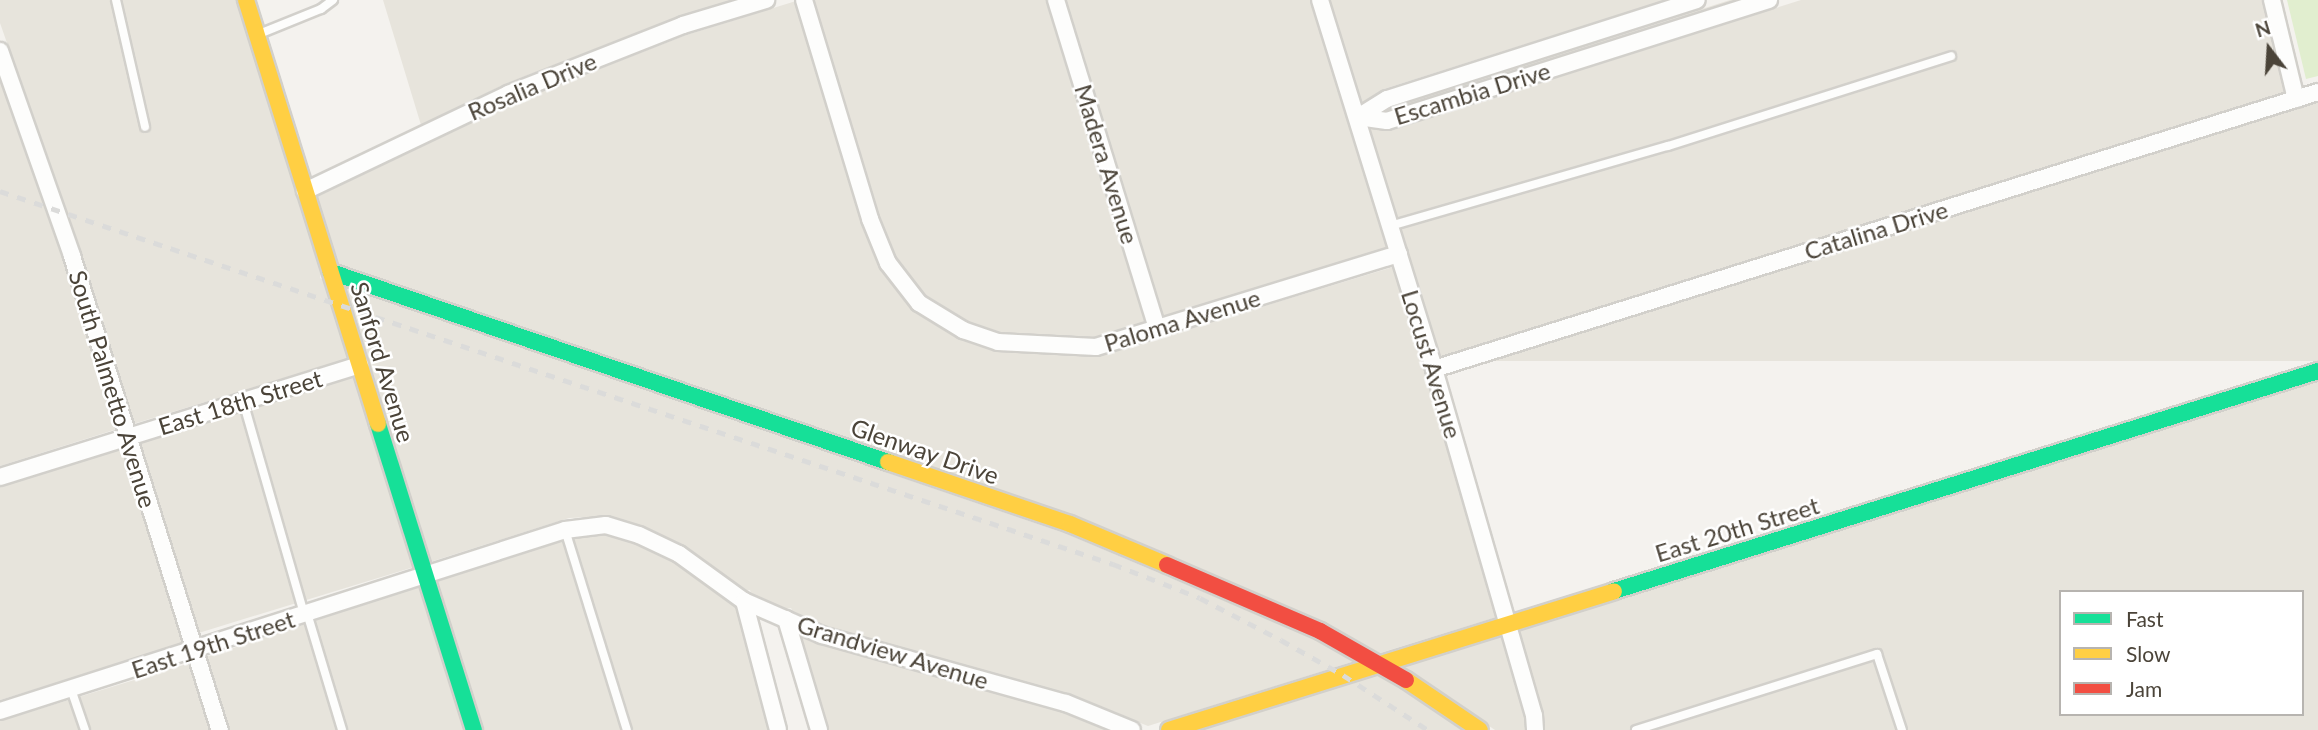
<!DOCTYPE html>
<html>
<head>
<meta charset="utf-8">
<style>
  body { margin:0 }
  #map { position:relative; width:2318px; height:730px; overflow:hidden; background:#f4f2ee; font-family:Lato,sans-serif }
  div>[style] { position:absolute }
  .residential>* { inset:0; background:#e7e4dc; transform-origin:0 0 }
  .green>* { inset:0; background:#e1eecf }
  .roads { filter:drop-shadow(2px 0 #d2d0cb) drop-shadow(-2px 0 #d2d0cb) drop-shadow(0 2px #d2d0cb) drop-shadow(0 -2px #d2d0cb) }
  .lane>* { height:8px; margin:-4px; padding:0 4px; transform-origin:4px; border-radius:4px; background:#fdfdfc }
  .street>* { height:16px; margin:-8px; padding:0 8px; transform-origin:8px; border-radius:8px; background:#fdfdfc }
  .fast>* { height:16px; margin:-8px; padding:0 8px; transform-origin:8px; border-radius:8px; background:#16e098 }
  .slow>* { height:16px; margin:-8px; padding:0 8px; transform-origin:8px; border-radius:8px; background:#ffcf43 }
  .jam>* { height:16px; margin:-8px; padding:0 8px; transform-origin:8px; border-radius:8px; background:#f24e42 }
  .rail>* { height:5px; margin-top:-2.5px; transform-origin:0; background:repeating-linear-gradient(90deg,#dbdbda 0 9px,transparent 0 18px) }
  span { translate:-50% -50%; white-space:nowrap; text-align:center; line-height:1.15; -webkit-text-stroke:5px #fff; paint-order:stroke }
  .street-label { font-size:24px; color:#4b4439 }
  .legend { position:absolute; left:2059px; top:590px; width:245px; height:126px; box-sizing:border-box; background:#fff; border:2px solid #b7b4b0; margin:0; padding:9px 12px; list-style:none; font-size:21px; color:#4b4439 }
  .legend li { display:flex; align-items:center; gap:14px; height:35px }
  .legend b { width:35px; border:2px solid #b7b4b0 }
  .north { position:absolute; left:2234px; top:14px; width:70px; height:70px; -webkit-text-stroke:5px #fff; paint-order:stroke; rotate:343deg; font-size:19px; font-weight:700; line-height:28px; text-align:center; color:#4b4439 }
  .north::after { content:''; display:block; margin:auto; width:24px; height:32px; background:#4b4439; clip-path:polygon(50% 0,100% 100%,50% 72%,0 100%) }
</style>
</head>
<body>
<div id="map">
  <div class="residential">
    <div style="clip-path:polygon(0 0,237px 0,321px 272px,320px 278px,324px 280px,349px 358px,133px 424px,81px 254px,0 23px)"></div>
    <div style="clip-path:polygon(383px 0,732px 0,680px 16px,505px 84px,421px 125px)"></div>
    <div style="clip-path:polygon(814px 0,1047px 0,1146px 322px,1094px 337px,999px 333px,966px 321px,924px 295px,895px 258px,878px 216px)"></div>
    <div style="clip-path:polygon(1065px 0,1311px 0,1388px 248px,1163px 317px)"></div>
    <div style="clip-path:polygon(1329px 0,1665px 0,1384px 89px,1362px 103px)"></div>
    <div style="clip-path:polygon(1730px 0,1736px 0,1385px 111px,1391px 108px)"></div>
    <div style="clip-path:polygon(1801px 0,2263px 0,2285px 92px,1440px 357px,1370px 128px,1390px 131px)"></div>
    <div style="clip-path:polygon(796px 1px,861px 221px,881px 269px,915px 311px,959px 339px,999px 352px,1099px 356px,1393px 267px,1497px 617px,1380px 653px,1323px 622px,337px 264px,316px 197px,512px 103px,686px 35px)"></div>
    <div style="clip-path:polygon(0 77px,64px 259px,117px 429px,0 466px)"></div>
    <div style="left:2318px;top:103px;width:258px;height:915px;rotate:90deg"></div>
    <div style="clip-path:polygon(344px 287px,1067px 534px,1317px 640px,1355px 661px,1148px 726px,1067px 694px,824px 626px,793px 612px,791px 608px,786px 609px,751px 594px,750px 590px,745px 591px,682px 545px,642px 526px,608px 516px,569px 518px,430px 562px)"></div>
    <div style="left:355px;top:377px;width:199px;height:226px;rotate:73deg"></div>
    <div style="clip-path:polygon(evenodd,2318px 381px,2318px 730px,1543px 730px,1543px 716px,1519px 631px,2318px 381px,2061px 592px,2302px 592px,2302px 714px,2061px 714px,2061px 592px)"></div>
    <div style="clip-path:polygon(122px 448px,184px 644px,0 700px,0 487px)"></div>
    <div style="clip-path:polygon(606px 535px,636px 544px,675px 563px,736px 607px,769px 730px,483px 730px,436px 581px,574px 537px)"></div>
    <div style="clip-path:polygon(420px 586px,465px 730px,229px 730px,206px 657px)"></div>
    <div style="clip-path:polygon(800px 636px,821px 645px,1063px 712px,1107px 730px,829px 730px)"></div>
    <div style="clip-path:polygon(1502px 636px,1526px 717px,1526px 730px,1495px 730px,1402px 667px)"></div>
    <div style="clip-path:polygon(190px 663px,211px 730px,0 730px,0 721px)"></div>
    <div style="clip-path:polygon(1379px 674px,1465px 730px,1202px 730px)"></div>
  </div>
  <div class="green">
    <div style="clip-path:polygon(2287px 0,2318px 0,2318px 76px,2306px 79px)"></div>
  </div>
  <div class="roads">
    <div class="lane">
      <div style="left:116px;top:0;width:130px;rotate:77.1deg"></div>
      <div style="left:259px;top:34px;width:67px;rotate:-22deg"></div>
      <div style="left:321px;top:9px;width:15px;rotate:-37deg"></div>
      <div style="left:1390px;top:226px;width:289px;rotate:-16.1deg"></div>
      <div style="left:1668px;top:146px;width:297px;rotate:-17.6deg"></div>
      <div style="left:243px;top:401px;width:222px;rotate:74deg"></div>
      <div style="left:565px;top:530px;width:209px;rotate:72.8deg"></div>
      <div style="left:307px;top:613px;width:122px;rotate:73.3deg"></div>
      <div style="left:71px;top:689px;width:43px;rotate:71.1deg"></div>
      <div style="left:1636px;top:730px;width:253px;rotate:-17.5deg"></div>
      <div style="left:1877px;top:654px;width:80px;rotate:71.8deg"></div>
    </div>
    <div class="street">
      <div style="left:804px;top:0;width:229px;rotate:73.2deg"></div>
      <div style="left:870px;top:219px;width:48px;rotate:67.8deg"></div>
      <div style="left:888px;top:263px;width:51px;rotate:52.2deg"></div>
      <div style="left:919px;top:303px;width:52px;rotate:31.5deg"></div>
      <div style="left:963px;top:330px;width:37px;rotate:19deg"></div>
      <div style="left:998px;top:342px;width:98px;rotate:2.9deg"></div>
      <div style="left:1096px;top:347px;width:317px;rotate:-17.1deg"></div>
      <div style="left:1056px;top:0;width:344px;rotate:72.9deg"></div>
      <div style="left:1320px;top:0;width:386px;rotate:72.8deg"></div>
      <div style="left:1434px;top:369px;width:360px;rotate:73.9deg"></div>
      <div style="left:1534px;top:715px;width:15px;rotate:86deg"></div>
      <div style="left:2272px;top:0;width:102px;rotate:76.4deg"></div>
      <div style="left:0;top:51px;width:217px;rotate:70.6deg"></div>
      <div style="left:72px;top:256px;width:497px;rotate:72.7deg"></div>
      <div style="left:1358px;top:117px;width:29px;rotate:8deg"></div>
      <div style="left:1387px;top:121px;width:401px;rotate:-17.6deg"></div>
      <div style="left:1358px;top:117px;width:34px;rotate:-32deg"></div>
      <div style="left:1387px;top:99px;width:325px;rotate:-17.7deg"></div>
      <div style="left:305px;top:191px;width:225px;rotate:-25.5deg"></div>
      <div style="left:508px;top:94px;width:188px;rotate:-21.5deg"></div>
      <div style="left:683px;top:25px;width:87px;rotate:-16.8deg"></div>
      <div style="left:1434px;top:369px;width:926px;rotate:-17.4deg"></div>
      <div style="left:0;top:477px;width:377px;rotate:-17.3deg"></div>
      <div style="left:744px;top:601px;width:133px;rotate:75.2deg"></div>
      <div style="left:786px;top:619px;width:116px;rotate:73.4deg"></div>
      <div style="left:0;top:711px;width:593px;rotate:-17.76deg"></div>
      <div style="left:565px;top:530px;width:41px;rotate:-7deg"></div>
      <div style="left:606px;top:525px;width:34px;rotate:17deg"></div>
      <div style="left:639px;top:535px;width:44px;rotate:25.4deg"></div>
      <div style="left:679px;top:554px;width:80px;rotate:35.9deg"></div>
      <div style="left:744px;top:601px;width:85px;rotate:23.6deg"></div>
      <div style="left:822px;top:635px;width:253px;rotate:15.6deg"></div>
      <div style="left:1066px;top:703px;width:71px;rotate:22.2deg"></div>
    </div>
    <div class="fast">
      <div style="left:331px;top:272px;width:589px;rotate:18.84deg"></div>
      <div style="left:378px;top:424px;width:321px;rotate:72.6deg"></div>
      <div style="left:1614px;top:591px;width:738px;rotate:-17.35deg"></div>
    </div>
    <div class="slow">
      <div style="left:246px;top:0;width:444px;rotate:72.7deg"></div>
      <div style="left:888px;top:462px;width:192px;rotate:18.8deg"></div>
      <div style="left:1070px;top:524px;width:105px;rotate:22.9deg"></div>
      <div style="left:1406px;top:680px;width:89px;rotate:34deg"></div>
      <div style="left:1169px;top:730px;width:466px;rotate:-17.3deg"></div>
    </div>
    <div class="jam">
      <div style="left:1167px;top:565px;width:167px;rotate:23.3deg"></div>
      <div style="left:1320px;top:631px;width:99px;rotate:29.7deg"></div>
    </div>
  </div>
  <div class="rail">
    <div style="left:0;top:191px;width:1174px;rotate:18.53deg"></div>
    <div style="left:1113px;top:564px;width:93px;rotate:21.3deg"></div>
    <div style="left:1200px;top:598px;width:91px;rotate:27.4deg"></div>
    <div style="left:1281px;top:640px;width:71px;rotate:29.4deg"></div>
    <div style="left:1343px;top:675px;width:101px;rotate:32.9deg"></div>
  </div>
  <div class="street-label">
    <span style="left:532px;top:86px;rotate:-23deg">Rosalia Drive</span>
    <span style="left:1472px;top:93px;rotate:-17deg">Escambia Drive</span>
    <span style="left:1107px;top:164px;rotate:73deg">Madera Avenue</span>
    <span style="left:1876px;top:230px;rotate:-17deg">Catalina Drive</span>
    <span style="left:1182px;top:320px;rotate:-17deg">Paloma Avenue</span>
    <span style="left:383px;top:362px;rotate:73deg">Sanford Avenue</span>
    <span style="left:1432px;top:364px;rotate:73deg">Locust Avenue</span>
    <span style="left:113px;top:389px;rotate:73deg">South Palmetto Avenue</span>
    <span style="left:240px;top:402px;rotate:-17deg">East 18th Street</span>
    <span style="left:925px;top:451px;rotate:19deg">Glenway Drive</span>
    <span style="left:1737px;top:529px;rotate:-17deg">East 20th Street</span>
    <span style="left:213px;top:644px;rotate:-18deg">East 19th Street</span>
    <span style="left:893px;top:652px;rotate:17deg">Grandview Avenue</span>
  </div>
  <ul class="legend">
  <li><b style="height:9px;background:#16e098"></b>Fast</li>
  <li><b style="height:9px;background:#ffcf43"></b>Slow</li>
  <li><b style="height:9px;background:#f24e42"></b>Jam</li>
  </ul>
  <div class="north">N</div>
</div>
</body>
</html>
